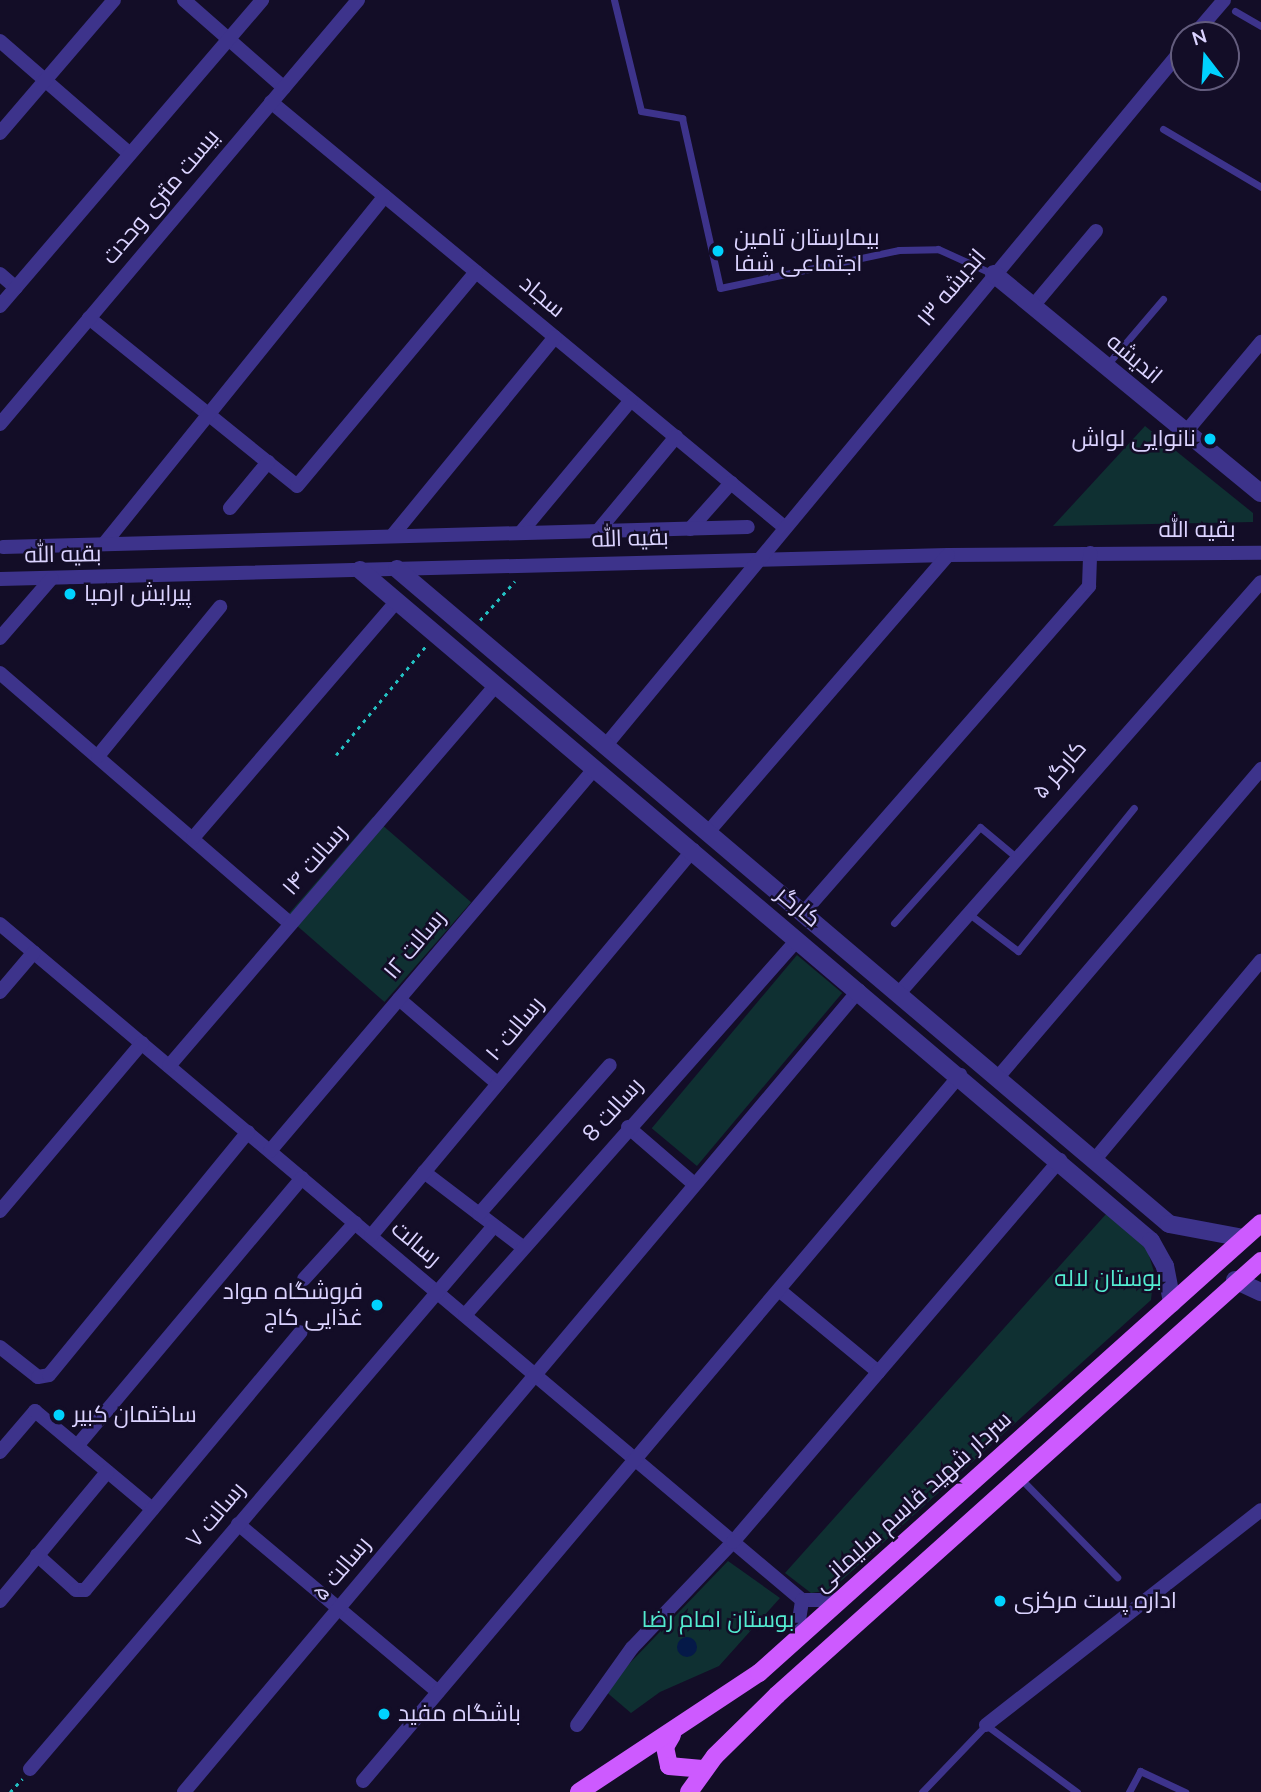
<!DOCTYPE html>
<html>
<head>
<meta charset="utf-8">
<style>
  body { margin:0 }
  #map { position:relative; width:1261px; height:1792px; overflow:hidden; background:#130d27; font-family:"Nunito Sans",Cairo,sans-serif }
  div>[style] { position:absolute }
  .green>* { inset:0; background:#0f3032; transform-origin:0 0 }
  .water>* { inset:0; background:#051948 }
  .round { border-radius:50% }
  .path>* { height:2.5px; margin-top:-1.25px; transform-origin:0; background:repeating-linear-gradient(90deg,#23c1c3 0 3.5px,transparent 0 8.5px) }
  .service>* { height:7px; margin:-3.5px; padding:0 3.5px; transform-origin:3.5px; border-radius:3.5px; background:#3d338b }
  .minor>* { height:14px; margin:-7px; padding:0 7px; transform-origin:7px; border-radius:7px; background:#3d338b }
  .tertiary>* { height:18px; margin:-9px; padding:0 9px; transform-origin:9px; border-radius:9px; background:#3d338b }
  .primary>* { height:18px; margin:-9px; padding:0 9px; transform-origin:9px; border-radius:9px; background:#cd5aff }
  .dots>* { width:19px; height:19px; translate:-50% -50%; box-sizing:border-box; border:4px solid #130d27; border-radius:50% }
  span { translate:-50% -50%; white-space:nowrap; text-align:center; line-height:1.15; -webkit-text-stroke:5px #130d27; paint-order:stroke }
  .street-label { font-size:23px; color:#dbd3ff }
  .poi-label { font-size:23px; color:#dbd3ff }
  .left { translate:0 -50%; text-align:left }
  .right { translate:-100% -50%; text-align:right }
  .park-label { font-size:23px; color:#53ebd0 }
  .north { position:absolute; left:1170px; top:21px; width:70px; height:70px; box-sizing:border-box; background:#130d27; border:2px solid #635c7d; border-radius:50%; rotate:343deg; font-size:19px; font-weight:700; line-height:28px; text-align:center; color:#dbd3ff }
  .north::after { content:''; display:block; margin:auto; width:24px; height:32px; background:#00d2fe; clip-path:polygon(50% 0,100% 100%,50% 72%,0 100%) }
</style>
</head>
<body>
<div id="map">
  <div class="green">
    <div style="clip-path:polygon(1145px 426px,1253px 513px,1253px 522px,1053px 526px)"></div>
    <div style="left:373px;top:817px;width:130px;height:132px;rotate:41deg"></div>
    <div style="left:797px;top:955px;width:59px;height:226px;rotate:40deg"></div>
    <div style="clip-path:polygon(1107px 1213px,1146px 1245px,1154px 1272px,1151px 1300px,831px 1590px,811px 1593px,785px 1573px)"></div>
    <div style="clip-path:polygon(728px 1561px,780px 1598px,719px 1666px,660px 1692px,631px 1713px,604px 1690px)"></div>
  </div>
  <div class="water">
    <div class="round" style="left:677px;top:1637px;width:20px;height:20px"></div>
  </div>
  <div class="path">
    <div style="left:480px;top:620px;width:52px;rotate:-48.1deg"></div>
    <div style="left:336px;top:755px;width:140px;rotate:-50.5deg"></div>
    <div style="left:10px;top:1792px;width:18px;rotate:-47deg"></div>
  </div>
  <div class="service">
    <div style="left:614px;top:0;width:114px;rotate:76.3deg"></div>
    <div style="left:641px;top:111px;width:42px;rotate:9.7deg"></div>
    <div style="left:682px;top:118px;width:174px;rotate:77.4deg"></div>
    <div style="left:720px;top:288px;width:183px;rotate:-12deg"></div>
    <div style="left:899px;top:250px;width:39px;rotate:-1deg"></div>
    <div style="left:938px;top:249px;width:60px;rotate:24.4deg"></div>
    <div style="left:1235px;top:11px;width:30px;rotate:30deg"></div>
    <div style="left:1163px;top:129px;width:114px;rotate:30.6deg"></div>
    <div style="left:1106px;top:366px;width:88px;rotate:-49.6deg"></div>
    <div style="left:968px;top:913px;width:63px;rotate:37.2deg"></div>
    <div style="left:1018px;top:951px;width:184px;rotate:-51deg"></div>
    <div style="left:894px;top:923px;width:129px;rotate:-48.1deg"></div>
    <div style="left:980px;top:827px;width:47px;rotate:39.8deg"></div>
    <div style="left:1020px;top:1478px;width:139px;rotate:45.6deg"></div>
    <div style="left:922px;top:1792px;width:93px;rotate:-46.3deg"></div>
    <div style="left:986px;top:1725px;width:113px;rotate:36.4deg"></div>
    <div style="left:1129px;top:1792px;width:24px;rotate:-62deg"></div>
    <div style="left:1140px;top:1771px;width:50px;rotate:25deg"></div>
  </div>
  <div class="minor">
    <div style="left:184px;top:0;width:133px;rotate:41.3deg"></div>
    <div style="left:1194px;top:35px;width:46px;rotate:-49.4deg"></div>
    <div style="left:0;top:41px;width:172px;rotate:41deg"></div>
    <div style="left:271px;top:102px;width:665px;rotate:39.63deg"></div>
    <div style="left:0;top:133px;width:175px;rotate:-49.4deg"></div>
    <div style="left:0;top:274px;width:21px;rotate:41deg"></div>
    <div style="left:0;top:306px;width:403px;rotate:-49.4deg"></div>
    <div style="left:1033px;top:306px;width:98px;rotate:-50deg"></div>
    <div style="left:89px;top:318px;width:267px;rotate:38.9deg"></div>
    <div style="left:297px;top:486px;width:279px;rotate:-50.1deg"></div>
    <div style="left:0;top:424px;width:555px;rotate:-49.82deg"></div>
    <div style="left:1185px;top:433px;width:119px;rotate:-50.1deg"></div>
    <div style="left:230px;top:508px;width:60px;rotate:-50.4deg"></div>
    <div style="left:690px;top:529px;width:62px;rotate:-48.3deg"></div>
    <div style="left:522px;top:531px;width:170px;rotate:-50.2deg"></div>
    <div style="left:597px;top:532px;width:124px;rotate:-50.3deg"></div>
    <div style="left:392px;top:536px;width:257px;rotate:-50.7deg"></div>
    <div style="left:104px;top:544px;width:447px;rotate:-51.1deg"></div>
    <div style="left:3px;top:547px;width:745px;rotate:-1.54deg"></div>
    <div style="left:0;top:579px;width:948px;rotate:-1.45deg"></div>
    <div style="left:948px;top:555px;width:313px;rotate:-0.4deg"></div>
    <div style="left:0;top:638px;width:79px;rotate:-49.1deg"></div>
    <div style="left:0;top:673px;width:384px;rotate:40.8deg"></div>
    <div style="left:606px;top:745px;width:906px;rotate:-50.37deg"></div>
    <div style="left:98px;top:756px;width:193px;rotate:-50.7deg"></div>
    <div style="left:709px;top:831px;width:365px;rotate:-49.1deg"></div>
    <div style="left:193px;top:838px;width:313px;rotate:-49.3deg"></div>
    <div style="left:804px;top:912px;width:433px;rotate:-48.8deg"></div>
    <div style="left:1089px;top:586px;width:33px;rotate:-88deg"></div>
    <div style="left:0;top:924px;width:1049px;rotate:40.13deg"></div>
    <div style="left:802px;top:1600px;width:38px"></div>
    <div style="left:0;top:992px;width:52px;rotate:-49.6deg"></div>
    <div style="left:900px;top:992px;width:546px;rotate:-48.64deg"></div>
    <div style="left:399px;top:999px;width:130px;rotate:40.6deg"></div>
    <div style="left:169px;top:1066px;width:502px;rotate:-49.36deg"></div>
    <div style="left:999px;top:1076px;width:404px;rotate:-49.5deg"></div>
    <div style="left:628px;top:1127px;width:87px;rotate:40.8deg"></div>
    <div style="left:270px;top:1151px;width:502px;rotate:-49.68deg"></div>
    <div style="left:1096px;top:1158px;width:257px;rotate:-50.1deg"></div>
    <div style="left:424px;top:1172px;width:122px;rotate:37.3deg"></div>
    <div style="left:0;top:1211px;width:220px;rotate:-49.8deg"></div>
    <div style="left:479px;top:1214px;width:198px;rotate:-48.7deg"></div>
    <div style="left:371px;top:1236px;width:503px;rotate:-50.17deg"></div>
    <div style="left:304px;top:1279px;width:76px;rotate:-47.7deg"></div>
    <div style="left:779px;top:1290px;width:129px;rotate:39.6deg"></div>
    <div style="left:465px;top:1315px;width:502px;rotate:-48.47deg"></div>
    <div style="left:0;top:1347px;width:48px;rotate:38.3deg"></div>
    <div style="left:38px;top:1377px;width:11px;rotate:-10deg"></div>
    <div style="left:49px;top:1375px;width:314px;rotate:-50.7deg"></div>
    <div style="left:77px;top:1446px;width:350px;rotate:-50deg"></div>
    <div style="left:0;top:1452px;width:54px;rotate:-49.5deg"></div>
    <div style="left:35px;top:1411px;width:153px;rotate:39.9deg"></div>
    <div style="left:238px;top:1524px;width:261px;rotate:40deg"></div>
    <div style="left:37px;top:1555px;width:52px;rotate:41.9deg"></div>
    <div style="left:76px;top:1590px;width:9px"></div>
    <div style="left:85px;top:1590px;width:336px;rotate:-50.1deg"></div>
    <div style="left:0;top:1601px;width:168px;rotate:-50.3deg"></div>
    <div style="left:796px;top:1639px;width:39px;rotate:-81deg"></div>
    <div style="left:577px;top:1725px;width:95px;rotate:-54.5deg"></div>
    <div style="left:632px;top:1648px;width:146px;rotate:-46.4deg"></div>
    <div style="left:733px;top:1542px;width:503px;rotate:-49.44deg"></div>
    <div style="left:986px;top:1725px;width:349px;rotate:-38deg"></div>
    <div style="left:30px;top:1769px;width:714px;rotate:-49.49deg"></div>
    <div style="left:363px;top:1781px;width:925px;rotate:-49.78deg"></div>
    <div style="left:184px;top:1792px;width:1048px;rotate:-49.91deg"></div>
  </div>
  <div class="tertiary">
    <div style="left:994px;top:274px;width:345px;rotate:39.4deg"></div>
    <div style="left:397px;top:569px;width:1012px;rotate:40.31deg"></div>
    <div style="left:1169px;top:1224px;width:76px;rotate:10.6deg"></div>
    <div style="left:360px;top:570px;width:1037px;rotate:40.31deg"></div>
    <div style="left:1151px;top:1241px;width:29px;rotate:61deg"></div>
    <div style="left:1165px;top:1266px;width:38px;rotate:79deg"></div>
    <div style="left:1235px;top:1280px;width:29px;rotate:25deg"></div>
  </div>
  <div class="primary">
    <div style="left:672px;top:1735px;width:14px;rotate:120deg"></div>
    <div style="left:665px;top:1747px;width:19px;rotate:78deg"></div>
    <div style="left:669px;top:1766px;width:36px;rotate:5deg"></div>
    <div style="left:579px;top:1792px;width:216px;rotate:-33.5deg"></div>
    <div style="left:759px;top:1673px;width:674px;rotate:-41.87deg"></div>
    <div style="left:689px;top:1792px;width:44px;rotate:-54.2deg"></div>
    <div style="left:715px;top:1756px;width:87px;rotate:-44.5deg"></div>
    <div style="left:777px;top:1695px;width:650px;rotate:-41.88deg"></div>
  </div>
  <div class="dots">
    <div style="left:718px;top:251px;background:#00d2fe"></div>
    <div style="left:1210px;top:439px;background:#00d2fe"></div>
    <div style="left:70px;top:594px;background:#00d2fe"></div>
    <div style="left:377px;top:1305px;background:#00d2fe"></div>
    <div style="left:59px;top:1415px;background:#00d2fe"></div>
    <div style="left:1000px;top:1601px;background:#00d2fe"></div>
    <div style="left:384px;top:1714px;background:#00d2fe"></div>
  </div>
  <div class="street-label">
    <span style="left:161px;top:197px;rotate:-50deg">بیست متری وحدت</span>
    <span style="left:952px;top:288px;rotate:-50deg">اندیشه ۱۳</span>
    <span style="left:542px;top:297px;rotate:40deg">سجاد</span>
    <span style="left:1134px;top:359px;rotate:40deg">اندیشه</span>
    <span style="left:1197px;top:530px">بقیه الله</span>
    <span style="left:630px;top:539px;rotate:-2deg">بقیه الله</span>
    <span style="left:63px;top:555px;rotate:-1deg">بقیه الله</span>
    <span style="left:1060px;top:770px;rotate:-49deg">کارگر ۵</span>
    <span style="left:315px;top:860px;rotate:-49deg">رسالت ۱۴</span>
    <span style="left:798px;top:907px;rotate:40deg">کارگر</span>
    <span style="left:415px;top:945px;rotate:-50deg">رسالت ۱۲</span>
    <span style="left:515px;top:1029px;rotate:-50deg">رسالت ۱۰</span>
    <span style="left:613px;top:1110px;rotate:-48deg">رسالت 8</span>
    <span style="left:416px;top:1244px;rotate:40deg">رسالت</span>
    <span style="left:913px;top:1502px;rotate:-42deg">سردار شهید قاسم سلیمانی</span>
    <span style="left:216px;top:1515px;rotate:-50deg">رسالت ۷</span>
    <span style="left:342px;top:1569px;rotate:-50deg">رسالت ۵</span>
  </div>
  <div class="poi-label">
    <span class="left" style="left:734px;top:251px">بیمارستان تامین<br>اجتماعی شفا</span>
    <span class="right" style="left:1196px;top:439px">نانوایی لواش</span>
    <span class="left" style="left:84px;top:594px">پیرایش ارمیا</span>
    <span class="right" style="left:363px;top:1305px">فروشگاه مواد<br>غذایی کاج</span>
    <span class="left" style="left:73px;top:1415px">ساختمان کبیر</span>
    <span class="left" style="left:1014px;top:1601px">اداره پست مرکزی</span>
    <span class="left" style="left:398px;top:1714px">باشگاه مفید</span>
  </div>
  <div class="park-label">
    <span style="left:1108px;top:1279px">بوستان لاله</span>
    <span style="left:718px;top:1620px">بوستان امام رضا</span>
  </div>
  <div class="north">N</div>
</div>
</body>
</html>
